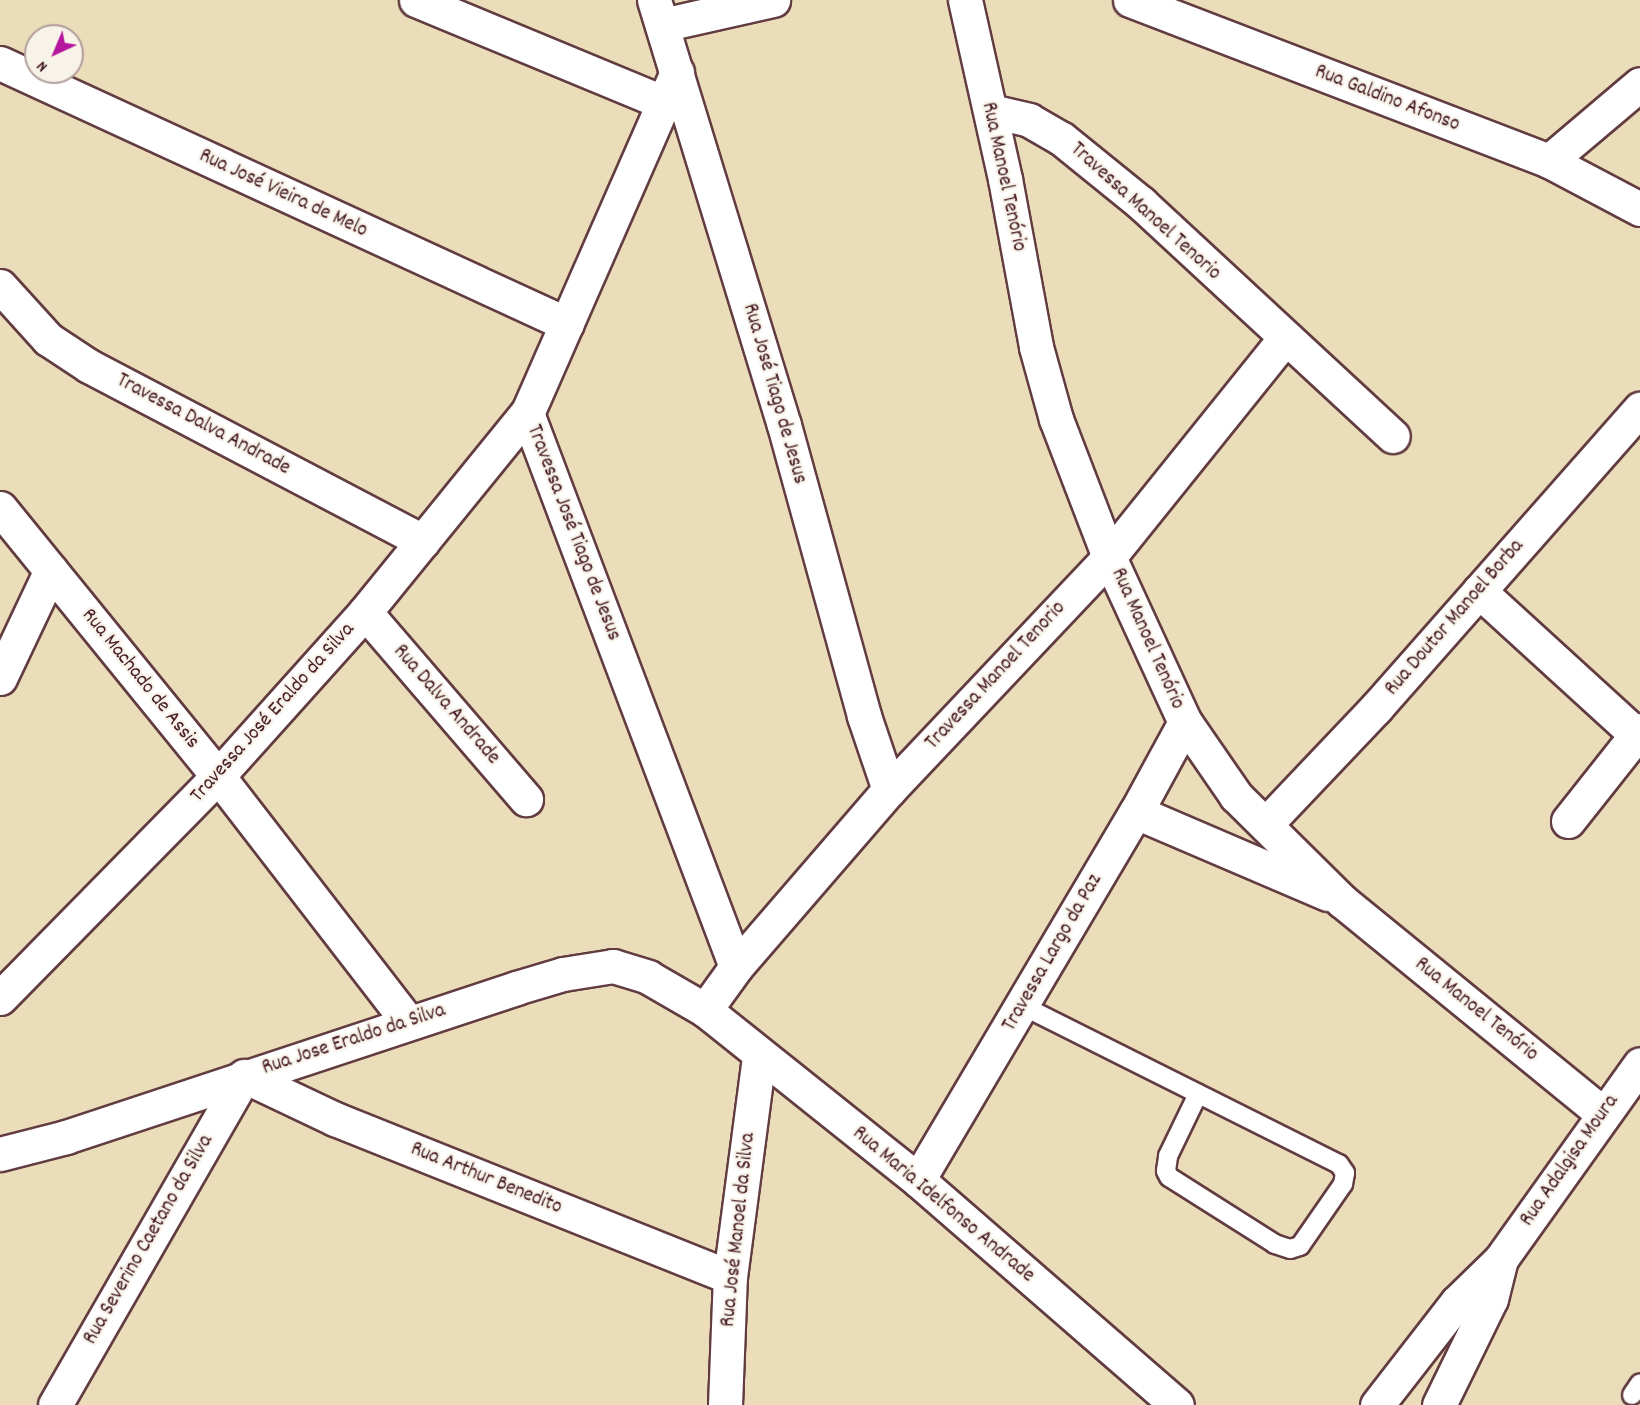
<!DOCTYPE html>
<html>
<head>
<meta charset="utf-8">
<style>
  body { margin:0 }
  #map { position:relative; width:1640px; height:1405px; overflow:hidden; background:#ecddba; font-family:Dekko,sans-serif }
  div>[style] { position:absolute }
  .roads { filter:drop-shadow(2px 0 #623c40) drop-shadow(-2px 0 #623c40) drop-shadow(0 2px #623c40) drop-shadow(0 -2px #623c40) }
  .lane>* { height:18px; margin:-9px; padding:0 9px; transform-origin:9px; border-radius:9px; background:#fff }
  .street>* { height:33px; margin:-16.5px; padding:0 16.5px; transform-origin:16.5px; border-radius:16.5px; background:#fff }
  .secondary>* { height:33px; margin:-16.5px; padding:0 16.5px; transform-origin:16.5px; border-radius:16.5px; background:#fff }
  span { translate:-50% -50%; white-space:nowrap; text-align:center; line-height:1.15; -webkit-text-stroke:4.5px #f7f3e8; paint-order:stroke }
  .street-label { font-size:21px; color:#4a1f2b }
  .north { position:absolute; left:24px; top:24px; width:60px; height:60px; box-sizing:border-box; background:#f7f3e8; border:2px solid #b29e9c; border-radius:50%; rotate:224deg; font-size:16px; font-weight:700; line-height:24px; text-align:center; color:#4a1f2b }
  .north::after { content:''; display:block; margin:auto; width:21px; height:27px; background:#b5179e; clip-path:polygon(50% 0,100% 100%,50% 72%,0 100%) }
</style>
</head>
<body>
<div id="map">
  <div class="roads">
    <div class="lane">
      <div style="left:1023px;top:1006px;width:353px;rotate:26.6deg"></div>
      <div style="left:1339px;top:1164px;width:11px;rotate:56deg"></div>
      <div style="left:1345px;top:1173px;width:11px;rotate:100deg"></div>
      <div style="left:1343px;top:1184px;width:75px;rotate:124.7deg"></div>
      <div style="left:1300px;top:1246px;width:10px;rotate:163deg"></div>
      <div style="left:1290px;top:1249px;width:16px;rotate:-162deg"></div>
      <div style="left:1275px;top:1244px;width:125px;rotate:-147.7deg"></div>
      <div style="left:1169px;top:1177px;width:7px;rotate:-117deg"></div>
      <div style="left:1166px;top:1171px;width:15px;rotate:-82deg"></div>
      <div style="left:1168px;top:1156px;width:69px;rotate:-64.2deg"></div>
      <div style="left:1632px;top:1395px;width:14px;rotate:-56deg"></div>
    </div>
    <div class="street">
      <div style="left:416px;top:0;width:269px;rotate:22.5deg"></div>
      <div style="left:654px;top:0;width:444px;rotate:73deg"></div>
      <div style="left:784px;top:425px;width:302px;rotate:74.6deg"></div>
      <div style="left:864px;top:716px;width:78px;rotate:71.3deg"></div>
      <div style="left:965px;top:0;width:183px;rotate:77.4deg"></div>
      <div style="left:1005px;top:179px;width:171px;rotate:79.5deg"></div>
      <div style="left:1036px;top:347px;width:75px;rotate:74.5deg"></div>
      <div style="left:1056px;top:419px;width:148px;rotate:69deg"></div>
      <div style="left:1109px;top:557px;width:182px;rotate:65.3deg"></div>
      <div style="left:1185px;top:722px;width:90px;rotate:55.4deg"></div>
      <div style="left:1236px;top:796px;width:149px;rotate:44.7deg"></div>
      <div style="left:1342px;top:901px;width:335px;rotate:39.2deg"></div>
      <div style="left:1130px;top:0;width:449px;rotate:21deg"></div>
      <div style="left:1549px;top:161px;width:103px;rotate:27.8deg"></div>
      <div style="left:662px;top:25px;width:114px;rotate:-12.7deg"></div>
      <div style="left:0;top:63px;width:624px;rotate:24.72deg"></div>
      <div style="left:677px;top:72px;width:373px;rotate:113.7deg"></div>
      <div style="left:527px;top:413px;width:592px;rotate:69.33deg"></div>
      <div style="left:991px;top:111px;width:39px;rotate:13deg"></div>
      <div style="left:1029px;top:120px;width:38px;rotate:30deg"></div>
      <div style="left:1062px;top:139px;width:102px;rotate:39deg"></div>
      <div style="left:1141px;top:203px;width:343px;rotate:42.8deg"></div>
      <div style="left:1549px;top:161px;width:119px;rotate:-40.2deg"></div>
      <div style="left:0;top:286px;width:72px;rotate:47.8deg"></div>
      <div style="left:48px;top:339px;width:49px;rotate:33.4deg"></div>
      <div style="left:89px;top:366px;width:377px;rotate:27.7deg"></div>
      <div style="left:0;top:508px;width:345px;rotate:50.9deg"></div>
      <div style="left:218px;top:776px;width:312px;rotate:52.3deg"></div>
      <div style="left:1479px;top:591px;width:218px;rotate:42.4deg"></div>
      <div style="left:365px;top:612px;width:247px;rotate:49.3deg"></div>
      <div style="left:0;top:678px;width:119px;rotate:-64.7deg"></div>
      <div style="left:1136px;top:812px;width:208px;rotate:23.2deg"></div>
      <div style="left:1568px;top:821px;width:116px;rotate:-51.6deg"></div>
      <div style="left:1266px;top:824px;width:160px;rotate:-46.5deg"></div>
      <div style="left:1376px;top:708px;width:399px;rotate:-48.6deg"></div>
      <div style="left:0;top:998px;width:311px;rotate:-45.5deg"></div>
      <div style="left:218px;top:776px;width:220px;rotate:-48.1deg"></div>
      <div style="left:365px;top:612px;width:257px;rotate:-50.9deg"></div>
      <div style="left:705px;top:1010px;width:53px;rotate:-54.2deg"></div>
      <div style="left:736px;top:967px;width:234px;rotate:-49.2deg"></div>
      <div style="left:889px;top:790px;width:320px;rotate:-46.6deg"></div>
      <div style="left:1109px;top:557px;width:280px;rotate:-51.2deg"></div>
      <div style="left:0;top:1154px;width:68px;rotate:-14.4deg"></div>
      <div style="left:66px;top:1137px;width:474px;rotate:-18.3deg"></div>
      <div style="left:516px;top:988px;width:49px;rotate:-16.6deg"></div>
      <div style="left:563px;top:974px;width:51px;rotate:-9.1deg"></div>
      <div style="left:613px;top:966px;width:37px;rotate:17deg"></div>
      <div style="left:648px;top:977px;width:66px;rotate:30.1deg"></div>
      <div style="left:705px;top:1010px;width:273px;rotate:38.6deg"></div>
      <div style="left:918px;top:1180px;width:343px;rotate:41deg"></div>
      <div style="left:918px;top:1180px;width:428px;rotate:-59.4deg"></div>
      <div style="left:1136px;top:812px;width:102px;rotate:-61.4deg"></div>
      <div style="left:1501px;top:1259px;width:239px;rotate:-54.5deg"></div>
      <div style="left:55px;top:1405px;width:379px;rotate:-60.1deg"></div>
      <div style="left:244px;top:1076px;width:101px;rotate:25.3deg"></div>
      <div style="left:335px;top:1119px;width:425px;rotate:21.8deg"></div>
      <div style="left:725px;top:1405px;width:128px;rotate:-87.8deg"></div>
      <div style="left:730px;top:1277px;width:223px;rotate:-82.5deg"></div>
    </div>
    <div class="secondary">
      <div style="left:1377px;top:1405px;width:130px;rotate:-52.2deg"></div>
      <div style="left:1457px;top:1302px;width:62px;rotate:-44.3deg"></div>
      <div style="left:1439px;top:1405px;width:118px;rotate:-63.9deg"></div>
      <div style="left:1491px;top:1299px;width:41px;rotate:-76deg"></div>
    </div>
  </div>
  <div class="street-label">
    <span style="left:1387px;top:99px;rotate:21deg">Rua Galdino Afonso</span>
    <span style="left:1003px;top:177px;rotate:78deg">Rua Manoel Tenório</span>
    <span style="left:283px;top:194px;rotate:25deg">Rua José Vieira de Melo</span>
    <span style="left:1145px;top:212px;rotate:42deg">Travessa Manoel Tenorio</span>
    <span style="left:774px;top:394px;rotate:74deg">Rua José Tiago de Jesus</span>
    <span style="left:203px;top:425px;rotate:28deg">Travessa Dalva Andrade</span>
    <span style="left:573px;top:533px;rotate:69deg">Travessa José Tiago de Jesus</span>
    <span style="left:1455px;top:618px;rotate:-49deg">Rua Doutor Manoel Borba</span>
    <span style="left:1147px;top:639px;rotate:66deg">Rua Manoel Tenório</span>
    <span style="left:996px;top:676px;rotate:-47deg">Travessa Manoel Tenorio</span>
    <span style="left:140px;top:679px;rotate:51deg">Rua Machado de Assis</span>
    <span style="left:446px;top:705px;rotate:49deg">Rua Dalva Andrade</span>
    <span style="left:273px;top:713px;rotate:-48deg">Travessa José Eraldo da Silva</span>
    <span style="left:1053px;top:953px;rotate:-60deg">Travessa Largo da Paz</span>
    <span style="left:1476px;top:1010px;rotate:39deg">Rua Manoel Tenório</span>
    <span style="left:354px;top:1040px;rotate:-18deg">Rua Jose Eraldo da Silva</span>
    <span style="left:1570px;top:1161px;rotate:-55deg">Rua Adalgisa Moura</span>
    <span style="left:486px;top:1179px;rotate:22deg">Rua Arthur Benedito</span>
    <span style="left:943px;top:1205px;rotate:40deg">Rua Maria Idelfonso Andrade</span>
    <span style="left:739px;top:1230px;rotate:-84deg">Rua José Manoel da Silva</span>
    <span style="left:149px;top:1240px;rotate:-60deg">Rua Severino Caetano da Silva</span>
  </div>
  <div class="north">N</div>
</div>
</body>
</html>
